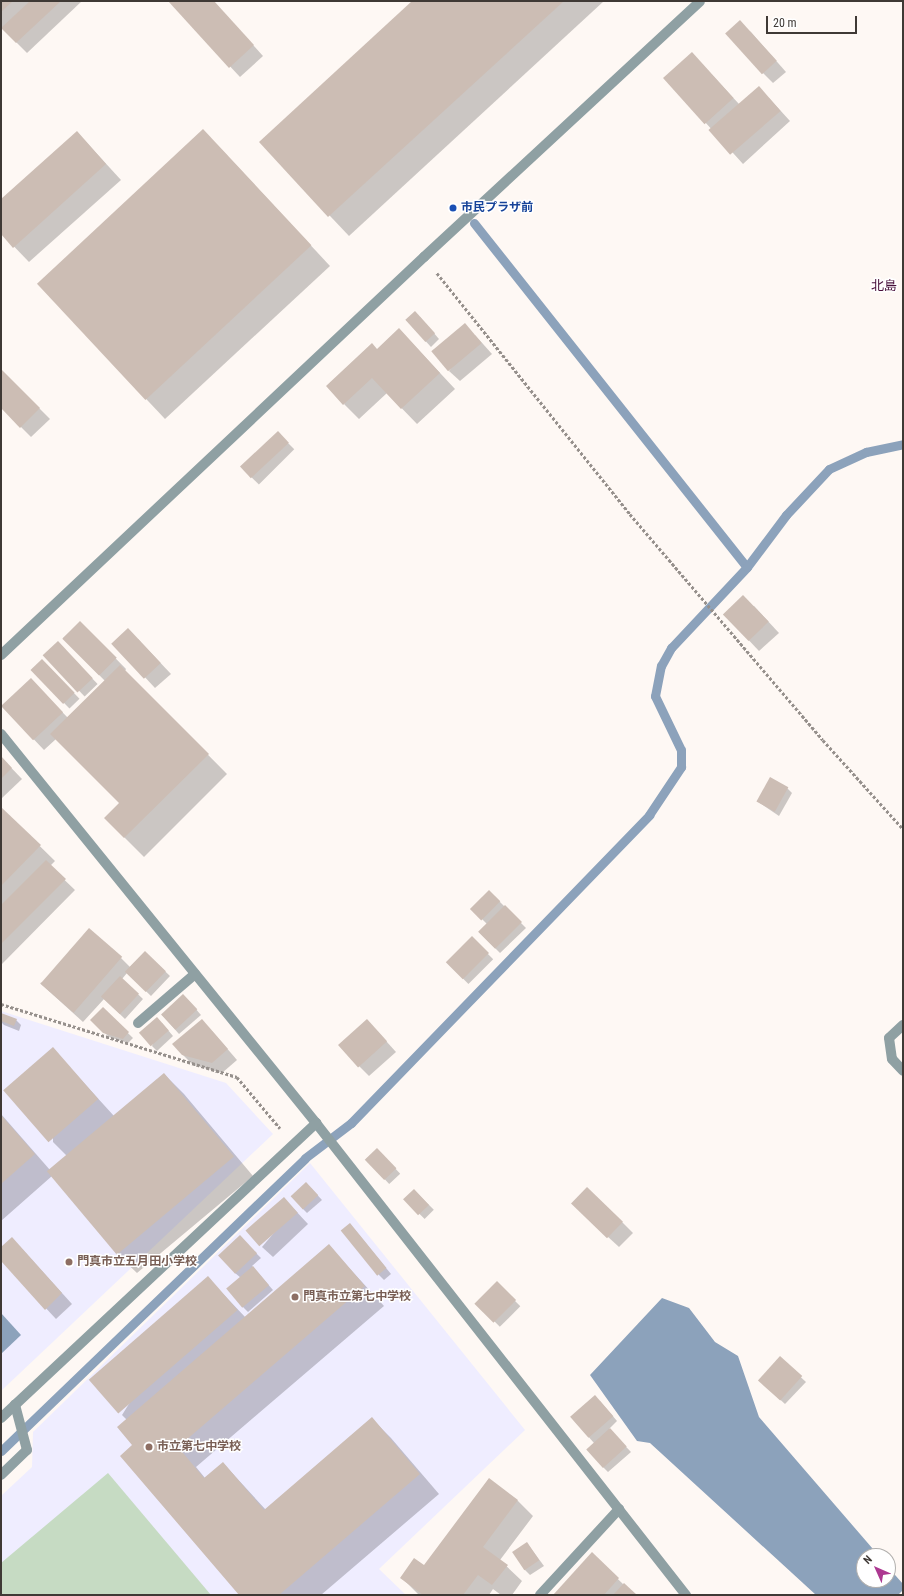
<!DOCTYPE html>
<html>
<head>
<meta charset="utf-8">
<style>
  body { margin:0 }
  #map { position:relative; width:904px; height:1596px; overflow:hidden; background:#fef8f4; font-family:"Roboto Condensed","Noto Sans JP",sans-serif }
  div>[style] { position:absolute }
  .education>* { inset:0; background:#efedff }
  .green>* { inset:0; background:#c6dbc3 }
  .water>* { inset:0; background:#8ca2bb }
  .shadow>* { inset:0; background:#0003; transform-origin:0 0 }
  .stream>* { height:9px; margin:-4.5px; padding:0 4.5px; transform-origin:4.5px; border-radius:4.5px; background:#8ca2bb }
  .building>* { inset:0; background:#ccbdb4; transform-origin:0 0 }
  .path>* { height:2.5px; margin-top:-1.25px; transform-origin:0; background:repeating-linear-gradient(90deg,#96908c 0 3px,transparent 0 5px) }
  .minor>* { height:10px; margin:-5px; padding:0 5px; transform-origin:5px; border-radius:5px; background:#8fa0a3 }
  .dots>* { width:11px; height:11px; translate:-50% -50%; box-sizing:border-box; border:2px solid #fff; border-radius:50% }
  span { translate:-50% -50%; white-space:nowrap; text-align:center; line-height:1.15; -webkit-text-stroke:3px #fff; paint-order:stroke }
  .transit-label { font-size:12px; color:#164399; font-weight:700 }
  .left { translate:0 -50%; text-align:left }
  .education-label { font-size:12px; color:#785e54; font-weight:700 }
  .neighbourhood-label { font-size:13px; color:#470f3a }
  .frame { position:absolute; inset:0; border:2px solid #3f3935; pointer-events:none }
  .north { position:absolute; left:856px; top:1548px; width:40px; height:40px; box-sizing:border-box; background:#fff; border:1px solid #b2b0ae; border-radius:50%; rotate:315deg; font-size:11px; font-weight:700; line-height:16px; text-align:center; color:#3f3935 }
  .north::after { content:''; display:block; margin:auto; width:14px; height:18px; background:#ac3891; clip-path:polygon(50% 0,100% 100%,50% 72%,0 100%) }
  .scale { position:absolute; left:766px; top:16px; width:91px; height:18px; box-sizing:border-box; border:2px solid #3f3935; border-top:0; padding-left:5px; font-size:12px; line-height:14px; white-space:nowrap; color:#3f3935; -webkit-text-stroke:3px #fff; paint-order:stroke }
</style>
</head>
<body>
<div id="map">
  <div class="education">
    <div style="clip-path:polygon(1px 1011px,226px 1083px,273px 1134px,1px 1391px)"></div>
    <div style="clip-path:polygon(310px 1163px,525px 1430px,379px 1569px,406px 1595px,1px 1595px,1px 1496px,32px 1467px,33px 1432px)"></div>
  </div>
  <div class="green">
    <div style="clip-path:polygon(108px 1473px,211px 1595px,1px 1595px,1px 1563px)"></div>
  </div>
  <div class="water">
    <div style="clip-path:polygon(662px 1298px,689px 1308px,715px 1342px,738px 1356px,759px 1417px,879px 1556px,864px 1556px,864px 1580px,888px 1580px,888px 1567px,903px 1584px,903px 1590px,898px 1595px,816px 1595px,650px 1443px,637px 1441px,590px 1375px)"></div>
    <div style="clip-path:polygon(1px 1313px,21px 1335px,1px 1354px)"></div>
  </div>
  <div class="shadow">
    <div style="clip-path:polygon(1px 1px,82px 1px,27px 53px,1px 27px)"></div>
    <div style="clip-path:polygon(169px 1px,213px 1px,263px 56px,240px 77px)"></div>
    <div style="clip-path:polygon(414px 1px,604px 1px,349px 236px,260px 142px)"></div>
    <div style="clip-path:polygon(750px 31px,786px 72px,773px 83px,763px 73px)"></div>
    <div style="clip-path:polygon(702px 64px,739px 104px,769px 98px,790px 121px,743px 164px,666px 79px)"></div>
    <div style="clip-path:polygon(77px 132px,121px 180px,29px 262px,1px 233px,1px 200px)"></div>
    <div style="clip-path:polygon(222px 150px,330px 266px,165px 419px,38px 284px)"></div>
    <div style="clip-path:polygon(420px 317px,439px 339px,431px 347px,406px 320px)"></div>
    <div style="clip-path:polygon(399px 329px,455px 389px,417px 424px,387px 393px,359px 419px,344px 404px,377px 350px)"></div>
    <div style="clip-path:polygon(475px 335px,492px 354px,460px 381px,449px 371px)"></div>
    <div style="clip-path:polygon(1px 370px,50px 419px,31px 437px,1px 407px)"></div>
    <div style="left:278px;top:433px;width:23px;height:50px;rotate:45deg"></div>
    <div style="clip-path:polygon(754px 606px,779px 633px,759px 651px,724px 614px)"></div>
    <div style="clip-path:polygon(80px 622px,126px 669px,125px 671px,227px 774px,144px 857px,105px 818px,120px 803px,56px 739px,44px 750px,2px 706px,41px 690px,68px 718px,105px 681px,63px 638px)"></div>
    <div style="clip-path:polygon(138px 639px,171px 674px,155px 688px,113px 643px)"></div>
    <div style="left:58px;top:643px;width:57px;height:18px;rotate:46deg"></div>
    <div style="left:42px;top:660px;width:54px;height:14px;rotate:46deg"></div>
    <div style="clip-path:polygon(1px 757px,22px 779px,1px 799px)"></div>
    <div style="clip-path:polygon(787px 788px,792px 793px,779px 816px,757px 801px)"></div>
    <div style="clip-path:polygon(1px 808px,55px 861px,50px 866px,75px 890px,1px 965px)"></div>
    <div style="clip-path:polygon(489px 891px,526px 928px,500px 953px,479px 932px,487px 924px,472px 909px)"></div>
    <div style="left:472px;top:938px;width:30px;height:35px;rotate:45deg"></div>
    <div style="clip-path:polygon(145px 952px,170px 976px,151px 996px,127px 973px,122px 979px,143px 999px,125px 1019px,104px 999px,83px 1022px,40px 983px,121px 958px,130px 967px)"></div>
    <div style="clip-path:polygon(188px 1000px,201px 1015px,179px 1034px,162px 1015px)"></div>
    <div style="clip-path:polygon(103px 1009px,133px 1038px,128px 1043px,109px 1037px,92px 1020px)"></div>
    <div style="clip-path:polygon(1px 1014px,16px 1020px,21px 1025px,19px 1031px,4px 1025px,1px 1022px)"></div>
    <div style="clip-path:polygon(162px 1023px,173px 1036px,157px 1051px,152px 1046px)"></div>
    <div style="clip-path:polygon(212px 1031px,237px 1060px,222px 1073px,193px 1065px,182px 1054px)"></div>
    <div style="clip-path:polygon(377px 1031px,396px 1052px,369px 1076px,359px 1066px)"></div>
    <div style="clip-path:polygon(53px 1049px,114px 1116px,164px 1074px,184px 1094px,253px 1176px,137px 1273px,117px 1254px,52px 1176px,1px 1221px,1px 1114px,50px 1170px,67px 1156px,53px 1142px)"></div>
    <div style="left:377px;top:1149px;width:34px;height:15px;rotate:47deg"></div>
    <div style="clip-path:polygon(311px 1188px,322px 1200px,307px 1213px,302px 1208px)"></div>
    <div style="left:414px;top:1190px;width:28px;height:13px;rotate:45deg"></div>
    <div style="clip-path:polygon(294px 1209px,308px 1224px,273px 1257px,262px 1247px)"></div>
    <div style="clip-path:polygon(583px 1214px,622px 1222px,633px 1233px,619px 1247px)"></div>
    <div style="clip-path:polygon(355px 1230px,391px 1274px,384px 1280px,379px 1275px)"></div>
    <div style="clip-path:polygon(240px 1237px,261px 1258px,252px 1266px,273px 1290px,248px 1312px,243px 1307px,241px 1278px,235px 1273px)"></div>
    <div style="clip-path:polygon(329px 1246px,384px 1306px,196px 1467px,205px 1478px,223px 1463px,266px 1510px,372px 1419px,391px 1438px,439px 1494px,321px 1595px,241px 1595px,134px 1445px,127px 1420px,122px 1415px,208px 1278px,246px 1318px)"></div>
    <div style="clip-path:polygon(1px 1248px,22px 1249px,72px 1304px,56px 1319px,1px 1260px)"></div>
    <div style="left:497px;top:1283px;width:33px;height:29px;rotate:45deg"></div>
    <div style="clip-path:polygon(780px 1358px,806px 1382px,785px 1404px,764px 1385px)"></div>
    <div style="clip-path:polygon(600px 1401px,617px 1421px,609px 1429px,631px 1452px,608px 1472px,603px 1467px,594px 1443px,571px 1417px)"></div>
    <div style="clip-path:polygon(489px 1479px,518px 1501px,533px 1516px,500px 1560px,522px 1581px,512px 1595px,501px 1595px,493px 1589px,489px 1595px,419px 1595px,401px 1577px,424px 1567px)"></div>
    <div style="clip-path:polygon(527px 1543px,544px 1566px,530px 1575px,525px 1570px)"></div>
    <div style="clip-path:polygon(592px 1554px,623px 1584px,636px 1595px,554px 1595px)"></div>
  </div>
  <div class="stream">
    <div style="left:474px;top:223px;width:439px;rotate:51.6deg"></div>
    <div style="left:1px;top:1451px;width:422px;rotate:-43.9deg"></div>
    <div style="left:305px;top:1158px;width:58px;rotate:-37.3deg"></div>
    <div style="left:351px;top:1123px;width:429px;rotate:-45.9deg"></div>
    <div style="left:649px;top:815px;width:58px;rotate:-56.3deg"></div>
    <div style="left:681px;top:767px;width:17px;rotate:-90deg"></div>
    <div style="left:681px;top:750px;width:60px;rotate:-115.7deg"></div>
    <div style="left:655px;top:696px;width:31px;rotate:-79deg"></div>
    <div style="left:661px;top:666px;width:21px;rotate:-61deg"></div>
    <div style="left:671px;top:648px;width:111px;rotate:-46.8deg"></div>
    <div style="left:747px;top:567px;width:65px;rotate:-53.1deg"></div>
    <div style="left:786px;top:515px;width:63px;rotate:-46.9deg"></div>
    <div style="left:829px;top:469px;width:41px;rotate:-24.7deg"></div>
    <div style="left:866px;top:452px;width:38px;rotate:-12deg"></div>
  </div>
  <div class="building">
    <div style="clip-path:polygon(1px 1px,13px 1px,1px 12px)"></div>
    <div style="clip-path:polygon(30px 1px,61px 1px,16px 43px,1px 28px)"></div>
    <div style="clip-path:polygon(168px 1px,214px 1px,254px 45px,229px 68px)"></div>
    <div style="clip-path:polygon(412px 1px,564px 1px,328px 217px,259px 142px)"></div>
    <div style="left:740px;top:20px;width:55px;height:20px;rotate:48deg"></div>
    <div style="left:692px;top:52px;width:62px;height:39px;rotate:48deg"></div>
    <div style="left:759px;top:86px;width:33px;height:67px;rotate:49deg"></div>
    <div style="left:203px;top:129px;width:159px;height:227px;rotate:47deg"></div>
    <div style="clip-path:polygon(77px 131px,106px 164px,13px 248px,1px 234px,1px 199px)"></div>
    <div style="left:415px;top:311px;width:30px;height:13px;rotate:48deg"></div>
    <div style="left:465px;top:323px;width:26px;height:44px;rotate:50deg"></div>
    <div style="clip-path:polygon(399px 328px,440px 373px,401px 409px,372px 378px,343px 405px,326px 386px,372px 343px,377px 349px)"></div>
    <div style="clip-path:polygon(1px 369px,40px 408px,20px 428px,1px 408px)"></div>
    <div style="left:278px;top:431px;width:16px;height:52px;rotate:47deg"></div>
    <div style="left:743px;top:595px;width:37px;height:28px;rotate:46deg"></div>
    <div style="left:80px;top:621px;width:52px;height:25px;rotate:45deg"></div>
    <div style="left:128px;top:628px;width:48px;height:23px;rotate:47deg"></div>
    <div style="left:58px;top:641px;width:51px;height:21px;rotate:47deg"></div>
    <div style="left:42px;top:659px;width:47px;height:16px;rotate:46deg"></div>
    <div style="clip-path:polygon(120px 665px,209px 754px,124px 838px,104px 818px,119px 803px,50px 734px)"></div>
    <div style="left:31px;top:678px;width:47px;height:41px;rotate:47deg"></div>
    <div style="clip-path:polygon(1px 756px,12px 768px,1px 779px)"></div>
    <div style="left:770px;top:777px;width:21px;height:28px;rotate:29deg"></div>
    <div style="clip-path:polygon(1px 807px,41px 845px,1px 886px)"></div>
    <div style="clip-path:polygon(46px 860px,66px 879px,1px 944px,1px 905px)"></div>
    <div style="left:489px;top:890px;width:16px;height:27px;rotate:45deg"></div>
    <div style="left:505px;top:905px;width:24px;height:38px;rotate:45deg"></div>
    <div style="left:89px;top:928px;width:44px;height:74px;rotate:41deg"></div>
    <div style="left:472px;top:936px;width:24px;height:37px;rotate:45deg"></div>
    <div style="left:145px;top:951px;width:29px;height:29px;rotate:44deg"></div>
    <div style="left:120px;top:976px;width:26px;height:28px;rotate:43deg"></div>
    <div style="left:183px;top:994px;width:21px;height:30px;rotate:47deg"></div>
    <div style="clip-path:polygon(103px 1007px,129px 1032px,123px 1039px,103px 1033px,90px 1020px)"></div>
    <div style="clip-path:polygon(1px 1013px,17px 1019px,14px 1026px,1px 1021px)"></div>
    <div style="left:157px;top:1017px;width:18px;height:24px;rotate:49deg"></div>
    <div style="clip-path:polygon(202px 1019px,228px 1049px,212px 1063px,182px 1055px,172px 1044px)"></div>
    <div style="left:367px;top:1019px;width:30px;height:39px;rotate:48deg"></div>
    <div style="left:53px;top:1047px;width:69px;height:66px;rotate:49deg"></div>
    <div style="left:164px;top:1073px;width:109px;height:153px;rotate:50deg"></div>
    <div style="clip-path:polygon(1px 1115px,35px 1154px,1px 1184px)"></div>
    <div style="left:377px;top:1148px;width:28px;height:17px;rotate:46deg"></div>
    <div style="left:306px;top:1182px;width:18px;height:21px;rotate:47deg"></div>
    <div style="left:587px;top:1187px;width:50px;height:23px;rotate:44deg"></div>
    <div style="left:414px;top:1189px;width:22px;height:15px;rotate:47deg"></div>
    <div style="left:284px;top:1197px;width:21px;height:51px;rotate:49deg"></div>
    <div style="left:350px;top:1223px;width:58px;height:12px;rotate:51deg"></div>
    <div style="left:240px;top:1235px;width:25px;height:30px;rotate:47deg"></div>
    <div style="clip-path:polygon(12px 1237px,62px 1293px,45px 1310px,1px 1261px,1px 1247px)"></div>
    <div style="clip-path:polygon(329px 1244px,365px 1286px,178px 1447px,204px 1478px,223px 1462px,264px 1510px,372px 1417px,420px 1474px,279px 1595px,239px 1595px,120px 1456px,132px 1445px,117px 1427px)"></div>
    <div style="left:253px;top:1266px;width:25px;height:35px;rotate:50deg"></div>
    <div style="left:208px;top:1276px;width:45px;height:158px;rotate:49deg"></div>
    <div style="left:497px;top:1281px;width:27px;height:32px;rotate:45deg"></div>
    <div style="left:780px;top:1356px;width:30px;height:33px;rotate:42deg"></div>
    <div style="left:595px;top:1395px;width:28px;height:33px;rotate:49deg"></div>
    <div style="left:610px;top:1428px;width:25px;height:32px;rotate:48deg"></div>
    <div style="clip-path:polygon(489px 1478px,518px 1500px,483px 1547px,508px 1565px,492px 1585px,478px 1575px,463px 1595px,423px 1595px,400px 1578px,414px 1558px,424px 1565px)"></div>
    <div style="left:527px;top:1542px;width:22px;height:18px;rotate:56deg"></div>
    <div style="clip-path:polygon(592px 1552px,619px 1578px,604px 1595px,553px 1595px)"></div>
    <div style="clip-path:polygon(624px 1583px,637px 1595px,613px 1595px)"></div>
  </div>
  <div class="path">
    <div style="left:437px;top:273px;width:309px;rotate:51.3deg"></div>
    <div style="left:630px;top:514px;width:297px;rotate:49.5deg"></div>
    <div style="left:823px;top:740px;width:120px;rotate:48deg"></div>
    <div style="left:1px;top:1004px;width:247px;rotate:17.2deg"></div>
    <div style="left:237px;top:1077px;width:67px;rotate:49.9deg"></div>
  </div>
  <div class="minor">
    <div style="left:1px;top:655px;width:581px;rotate:-43.26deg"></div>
    <div style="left:424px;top:257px;width:376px;rotate:-42.8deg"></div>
    <div style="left:1px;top:734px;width:501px;rotate:51deg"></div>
    <div style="left:316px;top:1123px;width:600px;rotate:51.91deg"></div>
    <div style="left:138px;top:1023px;width:75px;rotate:-40.7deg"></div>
    <div style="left:903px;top:1025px;width:19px;rotate:137deg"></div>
    <div style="left:889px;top:1038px;width:21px;rotate:82deg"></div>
    <div style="left:892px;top:1059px;width:16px;rotate:47deg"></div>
    <div style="left:1px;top:1418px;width:432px;rotate:-43.1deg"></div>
    <div style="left:1px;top:1475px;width:36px;rotate:-44deg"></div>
    <div style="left:27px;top:1450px;width:47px;rotate:-104.9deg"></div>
    <div style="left:540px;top:1595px;width:117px;rotate:-47.4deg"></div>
  </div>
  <div class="dots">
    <div style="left:453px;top:208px;background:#1a4fb4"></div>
    <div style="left:69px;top:1262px;background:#8d6e63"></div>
    <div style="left:295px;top:1297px;background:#8d6e63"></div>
    <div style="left:149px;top:1447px;background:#8d6e63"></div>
  </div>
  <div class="transit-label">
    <span class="left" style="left:461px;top:208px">市民プラザ前</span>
  </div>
  <div class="education-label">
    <span class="left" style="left:77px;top:1262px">門真市立五月田小学校</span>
    <span class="left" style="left:303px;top:1297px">門真市立第七中学校</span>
    <span class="left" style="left:157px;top:1447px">市立第七中学校</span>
  </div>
  <div class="neighbourhood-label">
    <span style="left:884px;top:286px">北島</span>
  </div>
  <div class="frame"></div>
  <div class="north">N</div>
  <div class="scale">20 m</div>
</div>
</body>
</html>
